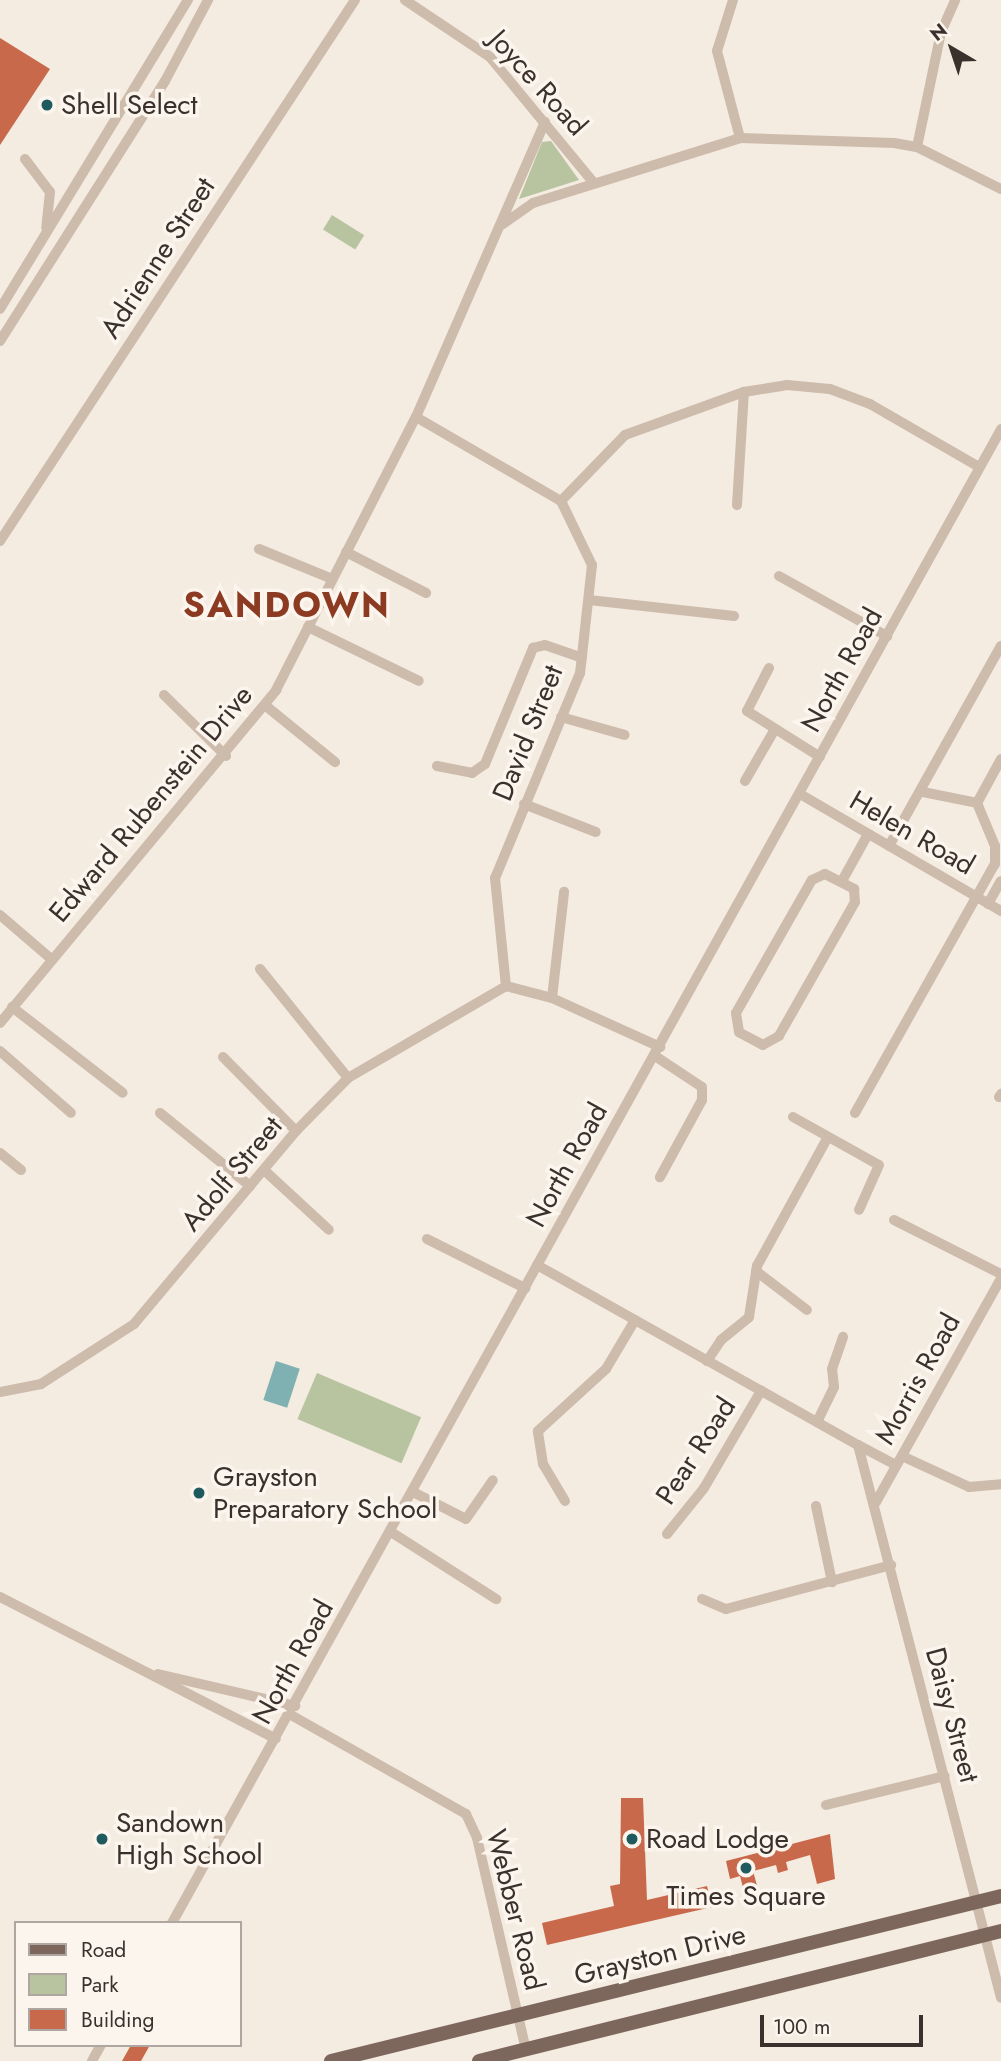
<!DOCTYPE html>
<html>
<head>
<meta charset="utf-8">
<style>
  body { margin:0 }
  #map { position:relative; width:1001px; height:2061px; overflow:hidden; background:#f4ebe1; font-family:Jost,sans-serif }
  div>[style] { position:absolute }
  .green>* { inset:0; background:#b8c4a0; transform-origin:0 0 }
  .water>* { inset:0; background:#7fb0b2; transform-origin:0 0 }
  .building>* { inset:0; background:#c8694b }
  .minor>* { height:10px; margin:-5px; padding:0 5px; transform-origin:5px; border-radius:5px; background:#cdbbac }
  .major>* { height:14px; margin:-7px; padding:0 7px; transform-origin:7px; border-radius:7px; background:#7d675c }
  .dots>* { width:19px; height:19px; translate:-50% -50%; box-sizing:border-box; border:4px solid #fbf5ee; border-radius:50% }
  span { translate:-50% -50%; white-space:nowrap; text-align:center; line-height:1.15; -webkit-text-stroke:7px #fbf5ee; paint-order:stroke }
  .street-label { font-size:28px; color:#3b302b }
  .poi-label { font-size:28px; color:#3b302b }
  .left { translate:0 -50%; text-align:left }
  .district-label { font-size:35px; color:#8c3b22; font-weight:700; letter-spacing:2px }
  .legend { position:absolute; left:14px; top:1921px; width:228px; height:126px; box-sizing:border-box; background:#fbf5ee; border:2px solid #aea6a0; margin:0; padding:9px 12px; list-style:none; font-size:21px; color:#3b302b }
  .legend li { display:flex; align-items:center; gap:14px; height:35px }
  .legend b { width:35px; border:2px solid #aea6a0 }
  .north { position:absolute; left:917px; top:14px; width:70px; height:70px; -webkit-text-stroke:5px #fbf5ee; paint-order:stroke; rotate:321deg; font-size:19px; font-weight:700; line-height:28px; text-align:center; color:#3b302b }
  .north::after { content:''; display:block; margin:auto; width:24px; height:32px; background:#3b302b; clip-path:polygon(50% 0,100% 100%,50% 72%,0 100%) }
  .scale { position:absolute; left:760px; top:2015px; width:163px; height:32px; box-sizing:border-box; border:4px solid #3b302b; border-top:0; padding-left:9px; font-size:21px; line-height:24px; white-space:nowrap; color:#3b302b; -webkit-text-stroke:5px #fbf5ee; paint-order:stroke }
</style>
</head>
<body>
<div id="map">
  <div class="green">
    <div style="clip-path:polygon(551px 141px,579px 180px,519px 199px,542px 142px)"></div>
    <div style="left:332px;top:215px;width:38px;height:17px;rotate:32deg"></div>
    <div style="left:317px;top:1373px;width:113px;height:50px;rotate:23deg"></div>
  </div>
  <div class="water">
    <div style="left:276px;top:1361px;width:25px;height:41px;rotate:18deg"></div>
  </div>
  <div class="building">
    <div style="clip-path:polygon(0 38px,50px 69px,0 145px)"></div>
    <div style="clip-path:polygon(621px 1798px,643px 1798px,647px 1900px,707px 1886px,712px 1907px,547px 1945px,542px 1923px,614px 1906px,610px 1886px,620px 1884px)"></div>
    <div style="clip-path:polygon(830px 1834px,835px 1879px,817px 1884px,810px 1855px,786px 1862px,788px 1870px,778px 1873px,776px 1865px,753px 1871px,761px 1900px,747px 1903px,740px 1876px,730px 1879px,726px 1861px)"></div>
    <div style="clip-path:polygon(131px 2045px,150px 2045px,141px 2061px,122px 2061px)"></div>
  </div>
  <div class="minor">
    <div style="left:405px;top:0;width:102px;rotate:33.8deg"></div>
    <div style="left:490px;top:57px;width:163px;rotate:50.5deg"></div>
    <div style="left:733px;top:0;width:53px;rotate:107.4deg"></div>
    <div style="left:717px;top:51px;width:90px;rotate:75.2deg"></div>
    <div style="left:917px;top:147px;width:117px;rotate:-78.2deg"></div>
    <div style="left:941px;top:32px;width:35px;rotate:-66deg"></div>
    <div style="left:25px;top:159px;width:41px;rotate:52.9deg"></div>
    <div style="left:50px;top:192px;width:36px;rotate:96deg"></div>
    <div style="left:503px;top:224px;width:37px;rotate:-35deg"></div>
    <div style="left:533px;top:203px;width:217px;rotate:-17.4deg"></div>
    <div style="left:740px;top:138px;width:154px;rotate:1.9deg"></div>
    <div style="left:894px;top:143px;width:23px;rotate:10deg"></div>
    <div style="left:917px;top:147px;width:94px;rotate:26.6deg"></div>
    <div style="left:0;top:309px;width:362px;rotate:-58.7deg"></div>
    <div style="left:0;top:341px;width:308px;rotate:-57.6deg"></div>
    <div style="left:165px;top:81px;width:92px;rotate:-62deg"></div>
    <div style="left:416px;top:417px;width:168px;rotate:30.1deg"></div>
    <div style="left:561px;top:501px;width:71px;rotate:64.2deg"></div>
    <div style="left:592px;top:565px;width:109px;rotate:96.3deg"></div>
    <div style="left:580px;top:673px;width:222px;rotate:112.5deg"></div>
    <div style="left:495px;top:878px;width:109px;rotate:84.2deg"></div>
    <div style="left:506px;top:986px;width:48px;rotate:14.6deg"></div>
    <div style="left:552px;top:998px;width:119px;rotate:24.4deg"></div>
    <div style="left:561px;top:501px;width:92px;rotate:-45.9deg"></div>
    <div style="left:625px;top:435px;width:127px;rotate:-19.9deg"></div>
    <div style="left:744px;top:392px;width:44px;rotate:-9.2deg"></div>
    <div style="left:787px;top:385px;width:43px;rotate:5.3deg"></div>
    <div style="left:830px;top:389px;width:43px;rotate:20.6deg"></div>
    <div style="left:870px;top:404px;width:126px;rotate:30deg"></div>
    <div style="left:737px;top:505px;width:113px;rotate:-86.5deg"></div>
    <div style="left:0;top:541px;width:647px;rotate:-56.73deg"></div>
    <div style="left:259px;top:549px;width:79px;rotate:22.3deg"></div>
    <div style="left:346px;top:552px;width:90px;rotate:27.1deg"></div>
    <div style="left:779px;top:576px;width:124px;rotate:29.1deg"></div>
    <div style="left:589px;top:600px;width:146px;rotate:6.3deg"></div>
    <div style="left:308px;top:627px;width:123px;rotate:25.9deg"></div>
    <div style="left:769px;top:668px;width:48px;rotate:117.1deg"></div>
    <div style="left:747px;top:711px;width:86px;rotate:32.2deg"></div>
    <div style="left:164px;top:695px;width:87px;rotate:44.5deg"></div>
    <div style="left:266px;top:706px;width:89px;rotate:39.1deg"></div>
    <div style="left:561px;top:717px;width:66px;rotate:15.7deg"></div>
    <div style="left:437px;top:766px;width:36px;rotate:11deg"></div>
    <div style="left:472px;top:773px;width:16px;rotate:-35deg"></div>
    <div style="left:485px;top:764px;width:126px;rotate:-67.5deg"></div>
    <div style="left:533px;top:648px;width:12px;rotate:-14deg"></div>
    <div style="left:545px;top:645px;width:39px;rotate:19deg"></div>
    <div style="left:745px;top:781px;width:60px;rotate:-60deg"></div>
    <div style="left:923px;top:792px;width:55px;rotate:11.5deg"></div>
    <div style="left:800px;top:794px;width:233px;rotate:30.2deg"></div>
    <div style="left:977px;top:803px;width:50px;rotate:-61.4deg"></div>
    <div style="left:524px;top:804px;width:77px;rotate:21.3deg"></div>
    <div style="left:889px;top:846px;width:229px;rotate:-60.8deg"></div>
    <div style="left:825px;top:874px;width:33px;rotate:27deg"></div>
    <div style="left:854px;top:889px;width:13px;rotate:86deg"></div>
    <div style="left:855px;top:902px;width:154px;rotate:119.6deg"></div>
    <div style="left:779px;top:1036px;width:18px;rotate:151deg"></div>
    <div style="left:763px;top:1045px;width:27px;rotate:-152deg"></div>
    <div style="left:739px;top:1032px;width:19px;rotate:-99deg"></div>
    <div style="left:736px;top:1013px;width:153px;rotate:-60.3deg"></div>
    <div style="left:812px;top:880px;width:14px;rotate:-25deg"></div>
    <div style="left:842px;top:881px;width:54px;rotate:-61deg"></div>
    <div style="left:988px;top:904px;width:26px;rotate:-61deg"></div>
    <div style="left:0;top:915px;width:66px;rotate:40.7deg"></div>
    <div style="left:260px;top:969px;width:140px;rotate:51.1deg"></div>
    <div style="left:552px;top:998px;width:107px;rotate:-83.5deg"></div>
    <div style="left:12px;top:1007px;width:140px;rotate:37.8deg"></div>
    <div style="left:0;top:1023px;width:433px;rotate:-50.3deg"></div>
    <div style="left:276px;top:690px;width:307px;rotate:-62.9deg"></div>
    <div style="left:416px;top:417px;width:322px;rotate:-66.4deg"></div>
    <div style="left:0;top:1051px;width:94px;rotate:41.1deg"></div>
    <div style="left:655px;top:1056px;width:56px;rotate:33.4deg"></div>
    <div style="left:702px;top:1087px;width:13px;rotate:90deg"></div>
    <div style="left:702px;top:1100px;width:88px;rotate:118.6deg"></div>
    <div style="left:223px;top:1057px;width:104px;rotate:45.4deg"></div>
    <div style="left:999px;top:1097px;width:4px;rotate:-56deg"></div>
    <div style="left:160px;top:1113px;width:116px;rotate:39deg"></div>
    <div style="left:855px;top:1113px;width:286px;rotate:-60.7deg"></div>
    <div style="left:995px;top:864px;width:18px;rotate:-90deg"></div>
    <div style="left:995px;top:846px;width:47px;rotate:-112.7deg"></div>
    <div style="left:793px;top:1117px;width:98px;rotate:29.2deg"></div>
    <div style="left:879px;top:1165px;width:49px;rotate:114deg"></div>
    <div style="left:0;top:1153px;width:27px;rotate:39deg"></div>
    <div style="left:264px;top:1170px;width:88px;rotate:42.7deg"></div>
    <div style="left:894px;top:1220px;width:120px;rotate:26.8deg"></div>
    <div style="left:427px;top:1239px;width:110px;rotate:26.6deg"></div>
    <div style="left:537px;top:1265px;width:368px;rotate:29.3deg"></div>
    <div style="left:858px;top:1445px;width:571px;rotate:75.5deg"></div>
    <div style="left:756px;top:1271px;width:64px;rotate:37.4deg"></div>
    <div style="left:707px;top:1361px;width:25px;rotate:-56deg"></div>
    <div style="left:721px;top:1340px;width:36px;rotate:-39deg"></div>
    <div style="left:749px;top:1317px;width:52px;rotate:-81.1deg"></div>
    <div style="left:757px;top:1266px;width:147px;rotate:-61.2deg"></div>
    <div style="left:0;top:1392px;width:42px;rotate:-11deg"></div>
    <div style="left:41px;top:1384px;width:111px;rotate:-32.8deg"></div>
    <div style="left:134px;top:1324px;width:252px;rotate:-50deg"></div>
    <div style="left:296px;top:1131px;width:74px;rotate:-45.5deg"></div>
    <div style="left:348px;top:1078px;width:183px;rotate:-30.2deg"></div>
    <div style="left:817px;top:1422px;width:39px;rotate:-64deg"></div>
    <div style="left:834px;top:1387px;width:18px;rotate:-96deg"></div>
    <div style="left:832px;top:1369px;width:34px;rotate:-71deg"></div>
    <div style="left:858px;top:1445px;width:43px;rotate:27.8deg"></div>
    <div style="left:902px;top:1456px;width:74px;rotate:24.8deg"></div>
    <div style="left:969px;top:1487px;width:32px;rotate:-5deg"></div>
    <div style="left:413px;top:1492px;width:59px;rotate:27deg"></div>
    <div style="left:466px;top:1519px;width:47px;rotate:-55.3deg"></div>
    <div style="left:565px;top:1501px;width:43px;rotate:-120.7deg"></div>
    <div style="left:543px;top:1464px;width:33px;rotate:-99deg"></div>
    <div style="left:538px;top:1431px;width:92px;rotate:-42.4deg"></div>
    <div style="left:606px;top:1369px;width:57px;rotate:-59.4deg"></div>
    <div style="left:876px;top:1502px;width:257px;rotate:-60.8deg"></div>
    <div style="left:816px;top:1506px;width:78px;rotate:78.1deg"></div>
    <div style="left:391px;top:1532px;width:125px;rotate:32.5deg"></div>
    <div style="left:667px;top:1534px;width:59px;rotate:-51.2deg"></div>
    <div style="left:704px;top:1488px;width:113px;rotate:-59.6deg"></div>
    <div style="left:0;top:1597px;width:310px;rotate:27.2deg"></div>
    <div style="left:702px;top:1599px;width:26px;rotate:23deg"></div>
    <div style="left:726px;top:1609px;width:171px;rotate:-14.9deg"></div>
    <div style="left:158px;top:1674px;width:141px;rotate:13.1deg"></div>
    <div style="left:291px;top:1715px;width:201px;rotate:29.5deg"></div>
    <div style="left:466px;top:1814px;width:26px;rotate:65deg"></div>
    <div style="left:477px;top:1838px;width:218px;rotate:77deg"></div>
    <div style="left:826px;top:1805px;width:122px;rotate:-13.7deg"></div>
    <div style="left:172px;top:1923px;width:1709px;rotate:-60.97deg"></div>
    <div style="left:92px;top:2061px;width:18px;rotate:-61deg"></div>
  </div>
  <div class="major">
    <div style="left:331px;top:2061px;width:690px;rotate:-13.83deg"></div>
    <div style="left:479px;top:2061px;width:538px;rotate:-13.98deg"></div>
  </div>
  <div class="dots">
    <div style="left:47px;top:105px;background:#1f5a5e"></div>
    <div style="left:199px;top:1493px;background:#1f5a5e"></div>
    <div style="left:102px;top:1839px;background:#1f5a5e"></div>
    <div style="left:632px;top:1839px;background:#1f5a5e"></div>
    <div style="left:746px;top:1868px;background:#1f5a5e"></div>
  </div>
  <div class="street-label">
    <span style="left:538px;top:83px;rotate:48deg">Joyce Road</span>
    <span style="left:158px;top:258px;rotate:-57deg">Adrienne Street</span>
    <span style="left:842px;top:670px;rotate:-61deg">North Road</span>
    <span style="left:528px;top:733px;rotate:-68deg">David Street</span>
    <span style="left:151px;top:804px;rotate:-50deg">Edward Rubenstein Drive</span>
    <span style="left:912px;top:833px;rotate:30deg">Helen Road</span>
    <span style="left:567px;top:1165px;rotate:-61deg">North Road</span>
    <span style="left:232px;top:1174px;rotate:-50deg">Adolf Street</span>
    <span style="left:918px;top:1379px;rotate:-61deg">Morris Road</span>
    <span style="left:696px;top:1451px;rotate:-57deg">Pear Road</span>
    <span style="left:293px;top:1662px;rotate:-61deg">North Road</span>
    <span style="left:952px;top:1715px;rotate:75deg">Daisy Street</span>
    <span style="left:515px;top:1910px;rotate:76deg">Webber Road</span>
    <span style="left:660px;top:1955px;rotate:-14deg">Grayston Drive</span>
  </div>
  <div class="poi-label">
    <span class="left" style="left:61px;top:105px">Shell Select</span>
    <span class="left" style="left:213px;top:1493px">Grayston<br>Preparatory School</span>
    <span class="left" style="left:116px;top:1839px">Sandown<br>High School</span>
    <span class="left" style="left:646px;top:1839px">Road Lodge</span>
    <span style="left:746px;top:1896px">Times Square</span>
  </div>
  <div class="district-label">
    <span style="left:287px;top:605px">SANDOWN</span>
  </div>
  <ul class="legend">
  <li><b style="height:9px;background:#7d675c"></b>Road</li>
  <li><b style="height:19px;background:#b8c4a0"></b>Park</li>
  <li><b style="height:19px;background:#c8694b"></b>Building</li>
  </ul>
  <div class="north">N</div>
  <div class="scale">100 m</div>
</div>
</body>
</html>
